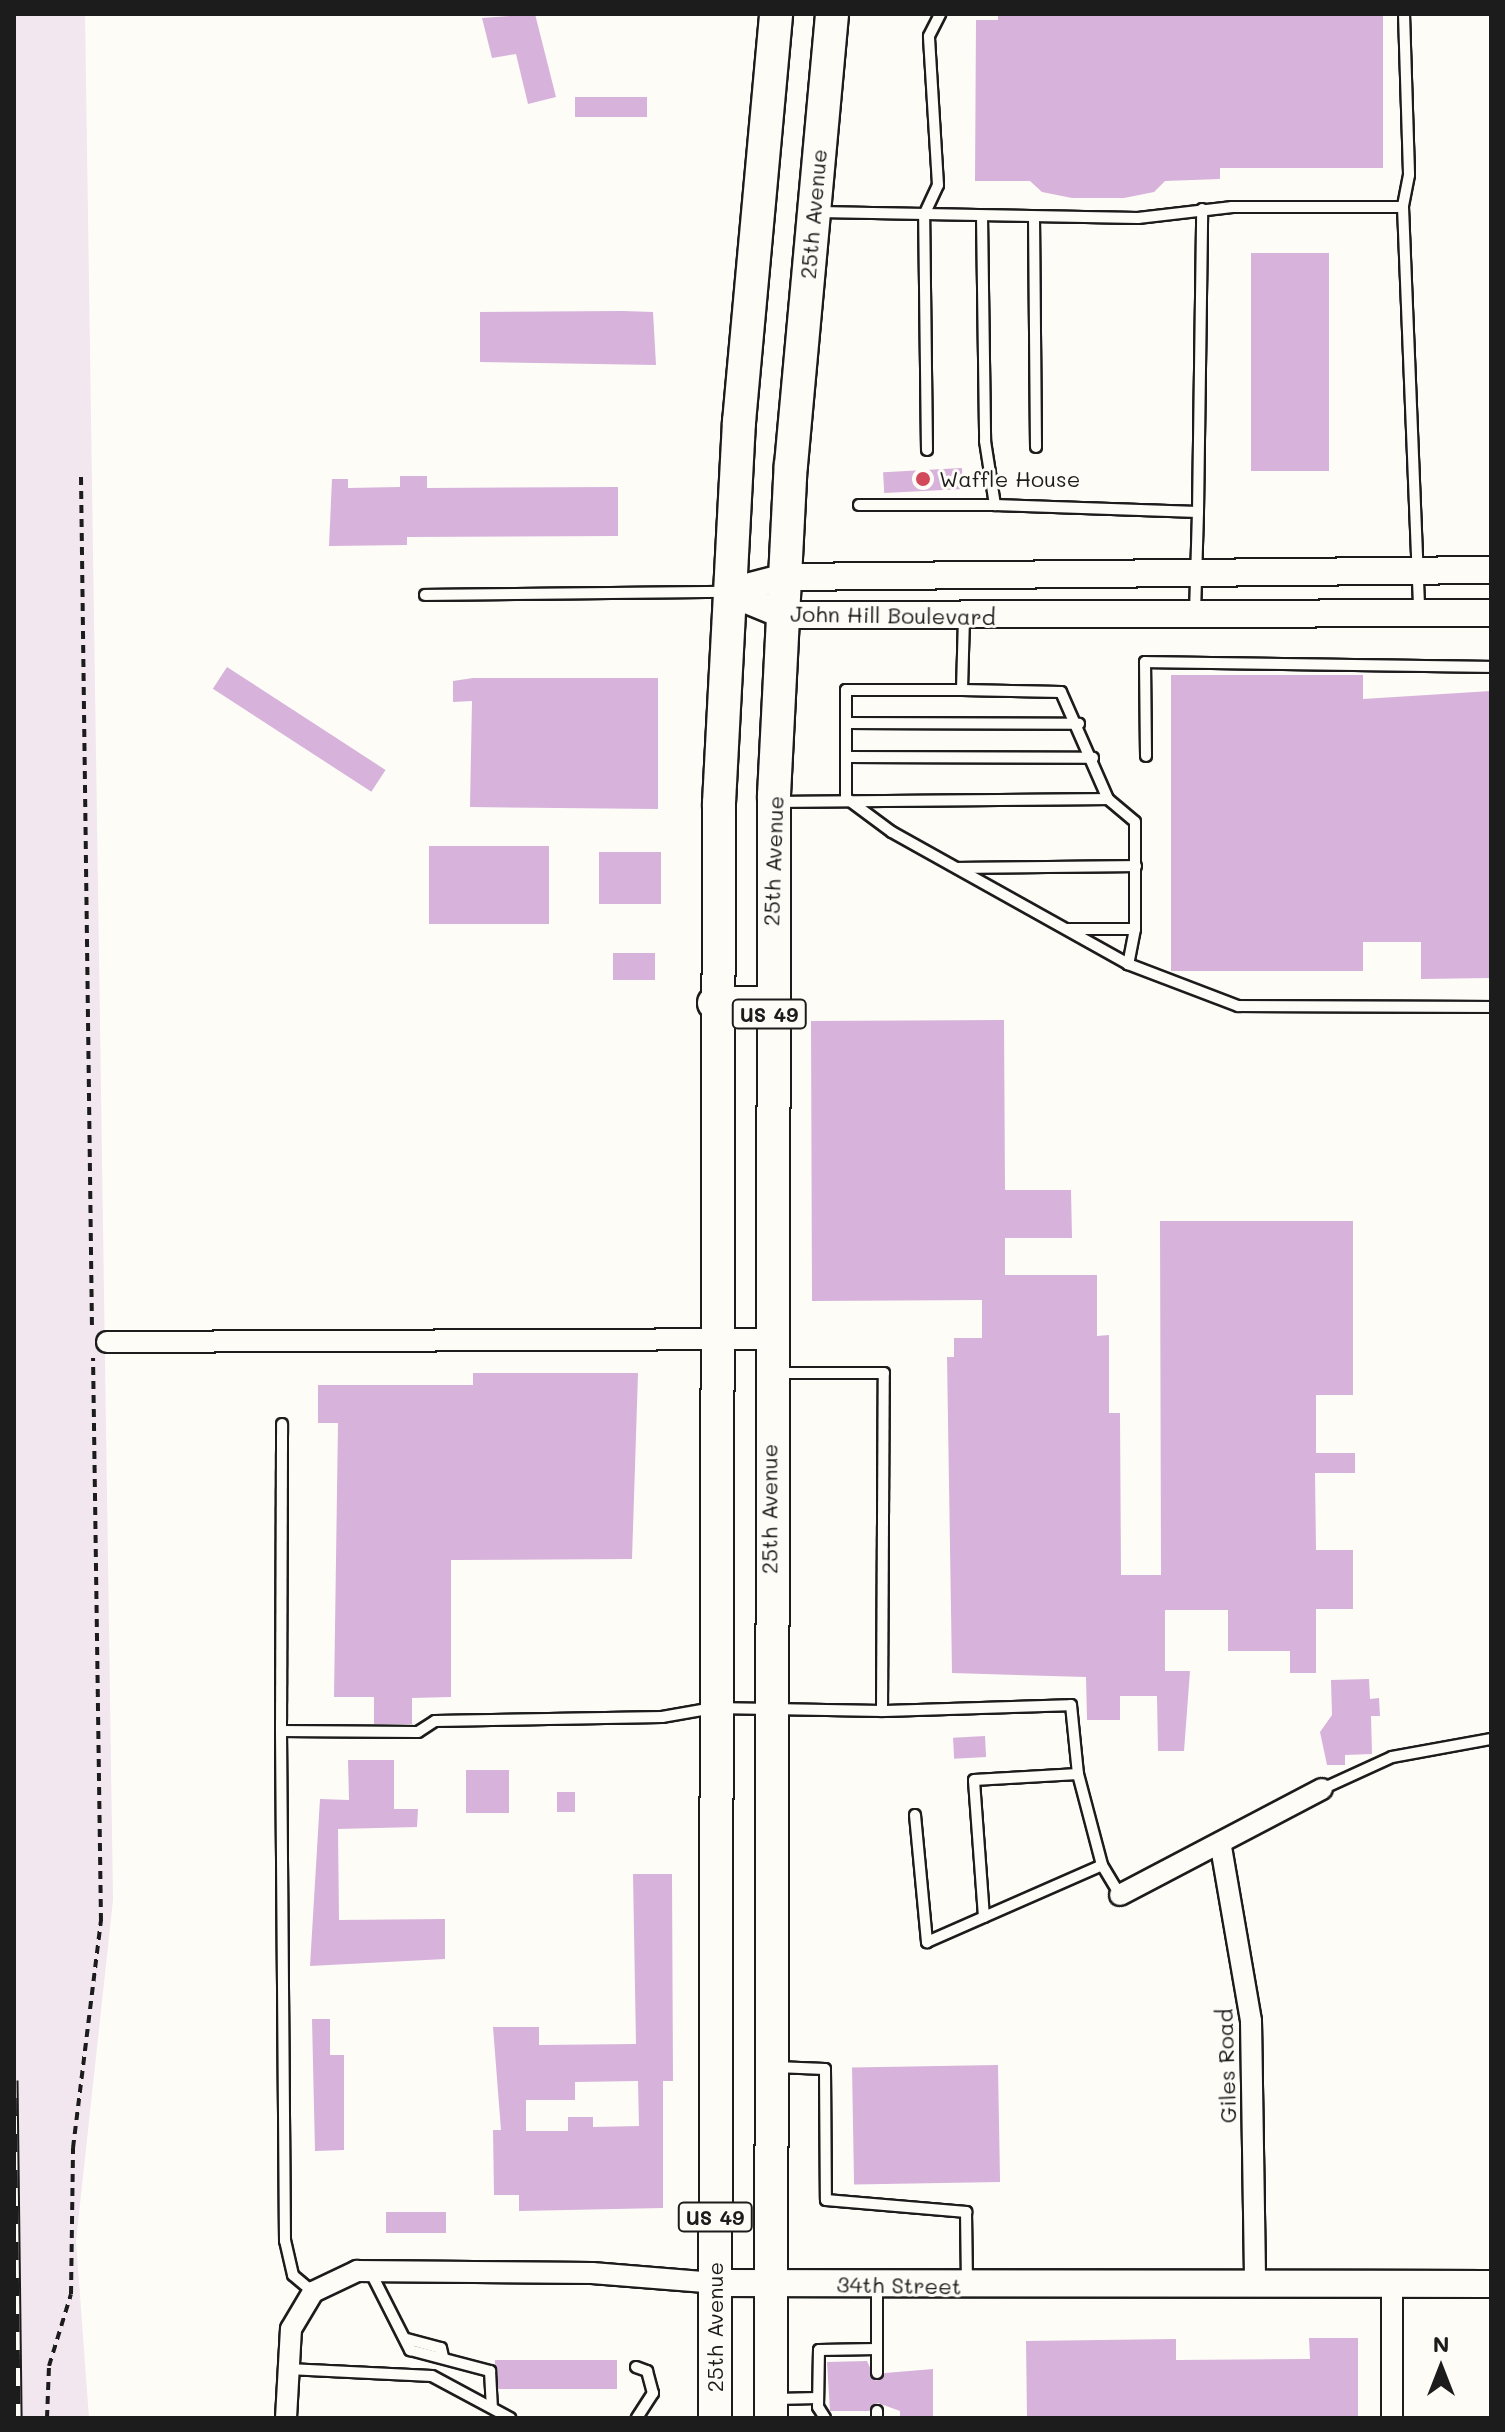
<!DOCTYPE html>
<html>
<head>
<meta charset="utf-8">
<style>
  body { margin:0 }
  #map { position:relative; width:1505px; height:2432px; overflow:hidden; background:#fdfcf7; font-family:Mali,sans-serif }
  div>[style] { position:absolute }
  .built>* { inset:0; background:#f2e6ef }
  .building>* { inset:0; background:#d7b2db; transform-origin:0 0 }
  .path>* { height:4px; margin-top:-2px; transform-origin:0; background:repeating-linear-gradient(90deg,#1c1c1c 0 8px,transparent 0 14px) }
  .roads { filter:drop-shadow(2px 0 #1c1c1c) drop-shadow(-2px 0 #1c1c1c) drop-shadow(0 2px #1c1c1c) drop-shadow(0 -2px #1c1c1c) }
  .service>* { height:10px; margin:-5px; padding:0 5px; transform-origin:5px; border-radius:5px; background:#fdfcf7 }
  .minor>* { height:20px; margin:-10px; padding:0 10px; transform-origin:10px; border-radius:10px; background:#fdfcf7 }
  .tertiary>* { height:26px; margin:-13px; padding:0 13px; transform-origin:13px; border-radius:13px; background:#fdfcf7 }
  .primary>* { height:32px; margin:-16px; padding:0 16px; transform-origin:16px; border-radius:16px; background:#fdfcf7 }
  .rail>* { height:9px; margin-top:-4.5px; transform-origin:0; background:repeating-linear-gradient(90deg,#fdfcf7 0 18px,#1c1c1c 0 36px); box-sizing:border-box; border-block:2px solid #1c1c1c }
  .dots>* { width:22px; height:22px; translate:-50% -50%; box-sizing:border-box; border:4px solid #fdfcf7; border-radius:50% }
  span { translate:-50% -50%; white-space:nowrap; text-align:center; line-height:1.15; -webkit-text-stroke:6px #fdfcf7; paint-order:stroke }
  .shield-label span { padding:2px 6px; background:#fdfcf7; border:2px solid; border-radius:6px; -webkit-text-stroke-width:0 }
  .shield-label { font-size:20px; color:#1c1c1c; font-weight:700 }
  .street-label { font-size:22px; color:#1c1c1c }
  .poi-label { font-size:22px; color:#1c1c1c }
  .left { translate:0 -50%; text-align:left }
  .frame { position:absolute; inset:0; border:16px solid #1c1c1c; pointer-events:none }
  .north { position:absolute; left:1401px; top:2328px; width:80px; height:80px; -webkit-text-stroke:6px #fdfcf7; paint-order:stroke; rotate:0deg; font-size:22px; font-weight:700; line-height:32px; text-align:center; color:#1c1c1c }
  .north::after { content:''; display:block; margin:auto; width:28px; height:36px; background:#1c1c1c; clip-path:polygon(50% 0,100% 100%,50% 72%,0 100%) }
</style>
</head>
<body>
<div id="map">
  <div class="built">
    <div style="clip-path:polygon(14px 14px,85px 14px,113px 1900px,76px 2241px,89px 2418px,14px 2418px)"></div>
  </div>
  <div class="building">
    <div style="clip-path:polygon(535px 14px,556px 97px,528px 104px,516px 54px,492px 58px,482px 18px)"></div>
    <div style="clip-path:polygon(998px 14px,1383px 14px,1383px 168px,1220px 168px,1220px 179px,1165px 181px,1154px 192px,1124px 198px,1072px 198px,1042px 192px,1030px 181px,975px 181px,976px 20px,998px 20px)"></div>
    <div style="left:575px;top:97px;width:72px;height:20px"></div>
    <div style="left:1251px;top:253px;width:78px;height:218px"></div>
    <div style="clip-path:polygon(623px 311px,653px 312px,656px 365px,480px 362px,480px 312px)"></div>
    <div style="left:962px;top:468px;width:21px;height:79px;rotate:87deg"></div>
    <div style="clip-path:polygon(400px 476px,427px 476px,427px 488px,618px 487px,618px 536px,407px 537px,407px 545px,329px 546px,332px 479px,348px 479px,348px 488px,400px 487px)"></div>
    <div style="left:227px;top:667px;width:189px;height:26px;rotate:33deg"></div>
    <div style="clip-path:polygon(1171px 675px,1363px 675px,1363px 699px,1491px 691px,1491px 978px,1421px 979px,1421px 942px,1363px 942px,1363px 971px,1171px 971px)"></div>
    <div style="clip-path:polygon(473px 678px,658px 678px,658px 809px,470px 807px,472px 701px,453px 702px,453px 681px)"></div>
    <div style="left:429px;top:846px;width:120px;height:78px"></div>
    <div style="left:599px;top:852px;width:62px;height:52px"></div>
    <div style="left:655px;top:953px;width:27px;height:42px;rotate:90deg"></div>
    <div style="clip-path:polygon(1004px 1020px,1005px 1190px,1071px 1190px,1072px 1238px,1005px 1238px,1005px 1275px,1097px 1275px,1097px 1336px,1109px 1335px,1109px 1413px,1120px 1413px,1121px 1575px,1161px 1575px,1160px 1221px,1353px 1221px,1353px 1395px,1316px 1395px,1316px 1453px,1355px 1453px,1355px 1473px,1315px 1473px,1316px 1550px,1353px 1550px,1353px 1609px,1316px 1609px,1316px 1673px,1290px 1673px,1290px 1651px,1228px 1651px,1228px 1610px,1165px 1610px,1165px 1671px,1190px 1671px,1184px 1751px,1158px 1751px,1157px 1696px,1120px 1696px,1120px 1720px,1087px 1720px,1086px 1677px,952px 1673px,947px 1357px,954px 1357px,954px 1338px,982px 1338px,982px 1300px,812px 1301px,811px 1021px)"></div>
    <div style="clip-path:polygon(473px 1373px,638px 1373px,632px 1559px,451px 1560px,451px 1697px,412px 1698px,412px 1724px,374px 1724px,374px 1697px,334px 1697px,338px 1423px,318px 1423px,318px 1385px,473px 1385px)"></div>
    <div style="clip-path:polygon(1369px 1679px,1370px 1699px,1379px 1698px,1380px 1716px,1371px 1716px,1372px 1754px,1345px 1755px,1345px 1765px,1327px 1765px,1320px 1732px,1332px 1715px,1331px 1680px)"></div>
    <div style="left:985px;top:1736px;width:21px;height:32px;rotate:87deg"></div>
    <div style="clip-path:polygon(348px 1760px,394px 1760px,394px 1809px,418px 1809px,417px 1827px,338px 1829px,339px 1920px,445px 1919px,445px 1959px,310px 1966px,320px 1799px,349px 1800px)"></div>
    <div style="left:466px;top:1770px;width:43px;height:43px"></div>
    <div style="left:557px;top:1792px;width:18px;height:20px"></div>
    <div style="clip-path:polygon(evenodd,633px 1874px,672px 1874px,673px 2081px,663px 2081px,663px 2208px,519px 2211px,519px 2195px,494px 2195px,493px 2130px,501px 2130px,493px 2027px,539px 2027px,539px 2045px,636px 2044px,633px 1874px,638px 2081px,639px 2126px,593px 2127px,593px 2117px,568px 2117px,568px 2131px,526px 2131px,526px 2100px,575px 2100px,575px 2082px,638px 2081px)"></div>
    <div style="clip-path:polygon(312px 2019px,330px 2019px,330px 2055px,344px 2055px,344px 2150px,315px 2151px)"></div>
    <div style="left:998px;top:2065px;width:117px;height:146px;rotate:89deg"></div>
    <div style="left:386px;top:2212px;width:60px;height:21px"></div>
    <div style="clip-path:polygon(1309px 2338px,1358px 2338px,1358px 2418px,1027px 2418px,1026px 2341px,1176px 2339px,1176px 2360px,1310px 2359px)"></div>
    <div style="left:617px;top:2360px;width:29px;height:122px;rotate:90deg"></div>
    <div style="clip-path:polygon(867px 2361px,876px 2381px,885px 2373px,933px 2369px,933px 2418px,900px 2418px,900px 2411px,878px 2403px,869px 2411px,830px 2411px,827px 2362px)"></div>
  </div>
  <div class="path">
    <div style="left:81px;top:477px;width:852px;rotate:89.26deg"></div>
    <div style="left:47px;top:2418px;width:52px;rotate:-87.8deg"></div>
    <div style="left:49px;top:2366px;width:75px;rotate:-73deg"></div>
    <div style="left:71px;top:2294px;width:146px;rotate:-89.2deg"></div>
    <div style="left:73px;top:2148px;width:229px;rotate:-83deg"></div>
    <div style="left:101px;top:1921px;width:563px;rotate:-90.81deg"></div>
  </div>
  <div class="roads">
    <div class="service">
      <div style="left:1404px;top:14px;width:161px;rotate:88.2deg"></div>
      <div style="left:1409px;top:175px;width:33px;rotate:101deg"></div>
      <div style="left:1403px;top:207px;width:405px;rotate:87.7deg"></div>
      <div style="left:819px;top:212px;width:319px;rotate:1.1deg"></div>
      <div style="left:1138px;top:218px;width:95px;rotate:-6.7deg"></div>
      <div style="left:1232px;top:207px;width:171px"></div>
      <div style="left:982px;top:216px;width:225px;rotate:89.2deg"></div>
      <div style="left:985px;top:441px;width:65px;rotate:81.1deg"></div>
      <div style="left:995px;top:505px;width:203px;rotate:2deg"></div>
      <div style="left:1198px;top:512px;width:99px;rotate:91.7deg"></div>
      <div style="left:1034px;top:217px;width:230px;rotate:89.5deg"></div>
      <div style="left:927px;top:450px;width:235px;rotate:-90.7deg"></div>
      <div style="left:924px;top:215px;width:33px;rotate:-65deg"></div>
      <div style="left:938px;top:185px;width:149px;rotate:-93.5deg"></div>
      <div style="left:929px;top:36px;width:25px;rotate:-63deg"></div>
      <div style="left:859px;top:505px;width:136px"></div>
      <div style="left:1198px;top:512px;width:303px;rotate:-89.2deg"></div>
      <div style="left:425px;top:595px;width:300px;rotate:-0.6deg"></div>
      <div style="left:964px;top:618px;width:72px;rotate:91.6deg"></div>
      <div style="left:962px;top:690px;width:116px;rotate:180deg"></div>
      <div style="left:846px;top:690px;width:108px;rotate:90deg"></div>
      <div style="left:846px;top:798px;width:57px;rotate:36.5deg"></div>
      <div style="left:892px;top:832px;width:270px;rotate:29.2deg"></div>
      <div style="left:1128px;top:964px;width:118px;rotate:20.9deg"></div>
      <div style="left:1238px;top:1006px;width:253px;rotate:0.2deg"></div>
      <div style="left:962px;top:690px;width:99px;rotate:1.2deg"></div>
      <div style="left:1061px;top:692px;width:117px;rotate:66.3deg"></div>
      <div style="left:1108px;top:799px;width:35px;rotate:40deg"></div>
      <div style="left:1135px;top:822px;width:107px;rotate:90deg"></div>
      <div style="left:1135px;top:929px;width:36px;rotate:101deg"></div>
      <div style="left:846px;top:723px;width:233px;rotate:0.2deg"></div>
      <div style="left:1146px;top:756px;width:94px;rotate:-90.6deg"></div>
      <div style="left:1145px;top:662px;width:346px;rotate:0.8deg"></div>
      <div style="left:846px;top:757px;width:247px;rotate:0.2deg"></div>
      <div style="left:776px;top:802px;width:332px;rotate:-0.5deg"></div>
      <div style="left:959px;top:868px;width:177px;rotate:-0.6deg"></div>
      <div style="left:1067px;top:929px;width:68px"></div>
      <div style="left:882px;top:1711px;width:189px;rotate:-1.8deg"></div>
      <div style="left:1071px;top:1705px;width:69px;rotate:84.2deg"></div>
      <div style="left:1078px;top:1774px;width:94px;rotate:75.2deg"></div>
      <div style="left:1102px;top:1865px;width:35px;rotate:59deg"></div>
      <div style="left:281px;top:1731px;width:307px;rotate:-89.8deg"></div>
      <div style="left:1322px;top:1789px;width:77px;rotate:-24.6deg"></div>
      <div style="left:1392px;top:1757px;width:101px;rotate:-10.3deg"></div>
      <div style="left:915px;top:1815px;width:128px;rotate:84.6deg"></div>
      <div style="left:927px;top:1942px;width:191px;rotate:-23.7deg"></div>
      <div style="left:984px;top:1917px;width:137px;rotate:-94.2deg"></div>
      <div style="left:974px;top:1780px;width:104px;rotate:-3.3deg"></div>
      <div style="left:776px;top:2067px;width:49px;rotate:2.3deg"></div>
      <div style="left:825px;top:2069px;width:131px;rotate:89.6deg"></div>
      <div style="left:826px;top:2200px;width:141px;rotate:4.9deg"></div>
      <div style="left:966px;top:2212px;width:70px;rotate:89.2deg"></div>
      <div style="left:370px;top:2271px;width:89px;rotate:63.1deg"></div>
      <div style="left:410px;top:2350px;width:83px;rotate:14.7deg"></div>
      <div style="left:490px;top:2371px;width:36px;rotate:87deg"></div>
      <div style="left:877px;top:2284px;width:89px;rotate:90deg"></div>
      <div style="left:313px;top:2292px;width:26px;rotate:-140deg"></div>
      <div style="left:293px;top:2275px;width:35px;rotate:-103deg"></div>
      <div style="left:285px;top:2241px;width:510px;rotate:-90.45deg"></div>
      <div style="left:281px;top:1731px;width:137px;rotate:0.4deg"></div>
      <div style="left:418px;top:1732px;width:20px;rotate:-33deg"></div>
      <div style="left:435px;top:1721px;width:227px;rotate:-1deg"></div>
      <div style="left:662px;top:1717px;width:52px;rotate:-10deg"></div>
      <div style="left:713px;top:1708px;width:169px;rotate:1deg"></div>
      <div style="left:882px;top:1711px;width:338px;rotate:-89.7deg"></div>
      <div style="left:884px;top:1373px;width:108px;rotate:180deg"></div>
      <div style="left:407px;top:2339px;width:35px;rotate:15deg"></div>
      <div style="left:441px;top:2348px;width:9px;rotate:77deg"></div>
      <div style="left:636px;top:2367px;width:12px;rotate:20deg"></div>
      <div style="left:647px;top:2371px;width:23px;rotate:75deg"></div>
      <div style="left:653px;top:2393px;width:30px;rotate:123deg"></div>
      <div style="left:288px;top:2369px;width:144px;rotate:2.8deg"></div>
      <div style="left:432px;top:2376px;width:89px;rotate:28.3deg"></div>
      <div style="left:776px;top:2399px;width:42px;rotate:-1.4deg"></div>
      <div style="left:877px;top:2411px;width:7px;rotate:90deg"></div>
      <div style="left:825px;top:2418px;width:13px;rotate:-122deg"></div>
      <div style="left:818px;top:2407px;width:57px;rotate:-89deg"></div>
      <div style="left:819px;top:2350px;width:58px;rotate:-1deg"></div>
    </div>
    <div class="minor">
      <div style="left:107px;top:1342px;width:662px;rotate:-0.26deg"></div>
      <div style="left:1221px;top:1847px;width:177px;rotate:80.2deg"></div>
      <div style="left:1251px;top:2021px;width:265px;rotate:89.1deg"></div>
      <div style="left:1120px;top:1895px;width:228px;rotate:-27.7deg"></div>
      <div style="left:1392px;top:2285px;width:133px;rotate:90deg"></div>
      <div style="left:286px;top:2418px;width:89px;rotate:-86.8deg"></div>
      <div style="left:291px;top:2329px;width:43px;rotate:-59.3deg"></div>
      <div style="left:313px;top:2292px;width:49px;rotate:-25.5deg"></div>
      <div style="left:357px;top:2271px;width:235px;rotate:0.5deg"></div>
      <div style="left:592px;top:2273px;width:123px;rotate:4.6deg"></div>
    </div>
    <div class="tertiary">
      <div style="left:727px;top:592px;width:61px;rotate:22.3deg"></div>
      <div style="left:783px;top:615px;width:708px;rotate:-0.16deg"></div>
      <div style="left:727px;top:592px;width:60px;rotate:-14.5deg"></div>
      <div style="left:785px;top:577px;width:706px;rotate:-0.57deg"></div>
      <div style="left:715px;top:2283px;width:776px;rotate:0.07deg"></div>
    </div>
    <div class="primary">
      <div style="left:714px;top:1003px;width:55px"></div>
      <div style="left:715px;top:2418px;width:1615px;rotate:-89.86deg"></div>
      <div style="left:719px;top:803px;width:382px;rotate:-87deg"></div>
      <div style="left:739px;top:422px;width:410px;rotate:-84.8deg"></div>
      <div style="left:771px;top:2418px;width:1623px;rotate:-89.89deg"></div>
      <div style="left:774px;top:795px;width:330px;rotate:-87.1deg"></div>
      <div style="left:791px;top:465px;width:453px;rotate:-84.8deg"></div>
    </div>
  </div>
  <div class="rail">
    <div style="left:14px;top:2080px;width:338px;rotate:89.3deg"></div>
  </div>
  <div class="dots">
    <div style="left:923px;top:479px;background:#d1495b"></div>
  </div>
  <div class="shield-label">
    <span style="left:769px;top:1014px">US 49</span>
    <span style="left:715px;top:2217px">US 49</span>
  </div>
  <div class="street-label">
    <span style="left:813px;top:214px;rotate:-85deg">25th Avenue</span>
    <span style="left:893px;top:615px;rotate:1deg">John Hill Boulevard</span>
    <span style="left:773px;top:861px;rotate:-88deg">25th Avenue</span>
    <span style="left:769px;top:1509px;rotate:-90deg">25th Avenue</span>
    <span style="left:1226px;top:2066px;rotate:-92deg">Giles Road</span>
    <span style="left:899px;top:2285px;rotate:1deg">34th Street</span>
    <span style="left:715px;top:2327px;rotate:-90deg">25th Avenue</span>
  </div>
  <div class="poi-label">
    <span class="left" style="left:939px;top:479px">Waffle House</span>
  </div>
  <div class="frame"></div>
  <div class="north">N</div>
</div>
</body>
</html>
